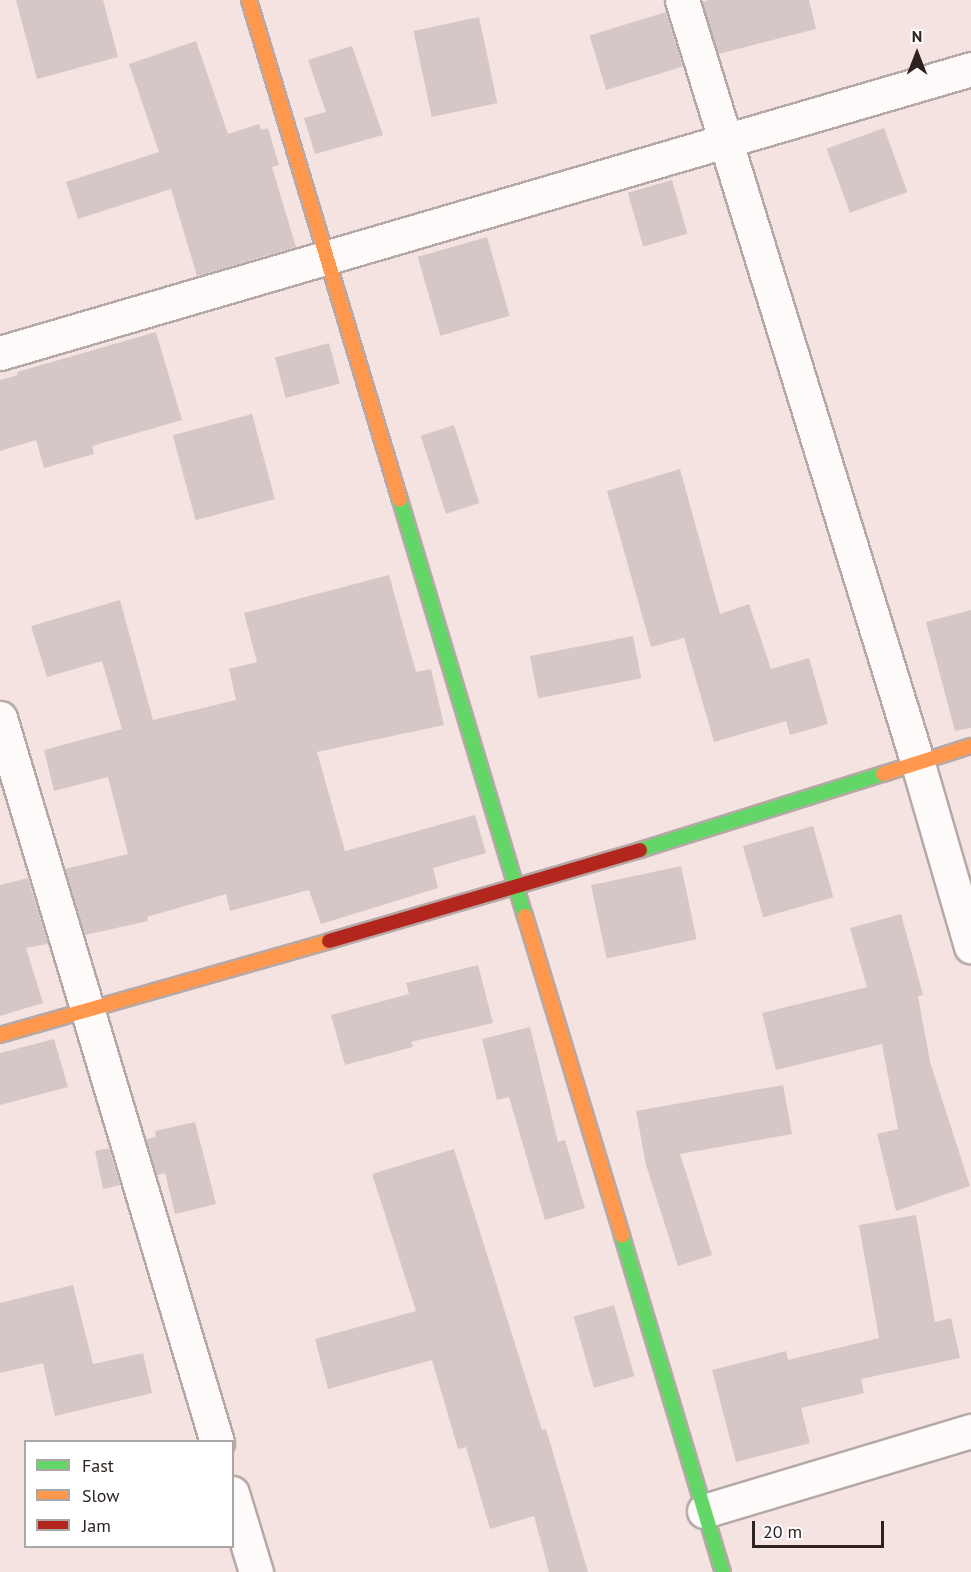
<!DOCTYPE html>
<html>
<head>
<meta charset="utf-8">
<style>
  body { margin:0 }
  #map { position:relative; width:971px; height:1572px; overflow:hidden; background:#f5e3e1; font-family:"PT Sans",sans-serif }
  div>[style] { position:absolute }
  .building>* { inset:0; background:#d5c7c5; transform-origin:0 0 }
  .roads { filter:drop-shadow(2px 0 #b6a8a6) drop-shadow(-2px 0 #b6a8a6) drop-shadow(0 2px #b6a8a6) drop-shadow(0 -2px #b6a8a6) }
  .street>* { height:33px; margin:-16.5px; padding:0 16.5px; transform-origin:16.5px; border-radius:16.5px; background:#fefbfa }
  .fast>* { height:14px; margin:-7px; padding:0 7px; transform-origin:7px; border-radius:7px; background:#63d668 }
  .slow>* { height:14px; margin:-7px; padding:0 7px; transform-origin:7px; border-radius:7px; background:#ff974d }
  .jam>* { height:14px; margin:-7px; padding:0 7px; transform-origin:7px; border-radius:7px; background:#b3261e }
  span { translate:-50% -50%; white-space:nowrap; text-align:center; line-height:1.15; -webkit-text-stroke:5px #fff; paint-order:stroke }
  .legend { position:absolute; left:24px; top:1440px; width:210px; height:108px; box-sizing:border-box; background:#fff; border:2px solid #aba7a6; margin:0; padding:8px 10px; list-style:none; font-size:18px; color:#2e2220 }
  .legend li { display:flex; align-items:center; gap:12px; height:30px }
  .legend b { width:30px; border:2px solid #aba7a6 }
  .north { position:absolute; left:887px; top:24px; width:60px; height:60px; -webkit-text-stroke:4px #fff; paint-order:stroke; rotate:0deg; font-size:16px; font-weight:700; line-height:24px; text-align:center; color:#2e2220 }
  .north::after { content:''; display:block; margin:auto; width:21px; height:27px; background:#2e2220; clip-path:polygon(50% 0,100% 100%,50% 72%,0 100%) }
  .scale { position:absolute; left:752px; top:1521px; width:132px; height:27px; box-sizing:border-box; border:3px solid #2e2220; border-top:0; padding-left:8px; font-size:18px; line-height:21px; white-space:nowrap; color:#2e2220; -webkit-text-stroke:4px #fff; paint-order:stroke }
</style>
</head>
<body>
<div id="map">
  <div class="building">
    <div style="clip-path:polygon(16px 0,103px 0,118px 57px,37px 79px)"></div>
    <div style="clip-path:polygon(710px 0,809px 0,816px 29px,718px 54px,702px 2px)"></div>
    <div style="left:666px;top:12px;width:57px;height:80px;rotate:73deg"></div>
    <div style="left:479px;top:17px;width:88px;height:67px;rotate:78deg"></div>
    <div style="clip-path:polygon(196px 41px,228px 134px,259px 124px,261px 130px,268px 128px,279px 165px,272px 167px,296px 247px,197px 276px,171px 189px,78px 219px,66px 182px,159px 152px,129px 64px)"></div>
    <div style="clip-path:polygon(352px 46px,383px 135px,315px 154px,304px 118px,326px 112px,308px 60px)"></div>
    <div style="left:884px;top:128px;width:68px;height:61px;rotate:70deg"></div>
    <div style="left:672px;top:180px;width:56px;height:46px;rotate:74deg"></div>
    <div style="left:487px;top:237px;width:82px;height:72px;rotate:74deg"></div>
    <div style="clip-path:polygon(156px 332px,182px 420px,92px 446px,94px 454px,44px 468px,36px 440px,0 451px,0 380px,18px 375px,17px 372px)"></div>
    <div style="left:329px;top:343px;width:42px;height:56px;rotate:75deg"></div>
    <div style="left:252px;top:414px;width:88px;height:82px;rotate:75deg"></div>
    <div style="left:454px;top:425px;width:82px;height:35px;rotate:72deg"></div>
    <div style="clip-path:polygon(680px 469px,720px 614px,749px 604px,771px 669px,809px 658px,828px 724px,790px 735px,786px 721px,714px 742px,684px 638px,651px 647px,607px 491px)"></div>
    <div style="clip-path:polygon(389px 575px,416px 672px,431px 669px,444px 725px,317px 752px,345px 851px,475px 815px,486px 853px,433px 868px,438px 888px,321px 924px,309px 890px,230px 911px,226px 894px,147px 917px,148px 921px,85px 935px,65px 869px,128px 854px,108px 777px,54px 791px,44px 750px,122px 729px,102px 661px,47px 677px,31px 626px,120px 600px,153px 720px,236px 700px,229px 669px,257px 662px,244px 613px)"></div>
    <div style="clip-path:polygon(971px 610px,971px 728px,955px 731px,926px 622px)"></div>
    <div style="left:633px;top:636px;width:43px;height:105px;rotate:79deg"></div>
    <div style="left:813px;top:826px;width:74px;height:73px;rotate:74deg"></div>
    <div style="left:681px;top:866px;width:75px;height:92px;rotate:78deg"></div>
    <div style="clip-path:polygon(28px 878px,48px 944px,26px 948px,43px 1003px,0 1016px,0 885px)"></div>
    <div style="clip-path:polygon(901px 914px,923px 995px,918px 996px,930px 1062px,970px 1186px,896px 1211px,877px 1134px,898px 1129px,882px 1044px,776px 1070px,762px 1013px,867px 987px,850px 928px)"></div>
    <div style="clip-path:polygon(478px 965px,493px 1023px,411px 1042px,413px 1047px,345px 1065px,331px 1015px,409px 994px,406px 983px)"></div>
    <div style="clip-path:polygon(530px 1027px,558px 1142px,565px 1140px,585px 1208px,545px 1220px,509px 1097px,497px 1100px,482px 1039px)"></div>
    <div style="clip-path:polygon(54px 1039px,68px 1087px,0 1105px,0 1053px)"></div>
    <div style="clip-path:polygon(783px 1085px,792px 1134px,680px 1154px,712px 1255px,678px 1266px,646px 1165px,636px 1111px)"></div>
    <div style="clip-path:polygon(195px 1122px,216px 1204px,175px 1214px,165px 1173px,157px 1175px,146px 1139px,156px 1137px,155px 1131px)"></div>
    <div style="clip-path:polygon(109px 1148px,120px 1185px,103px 1189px,95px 1151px)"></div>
    <div style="clip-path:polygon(454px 1149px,542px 1430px,546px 1429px,588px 1572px,549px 1572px,534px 1516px,490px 1529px,466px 1447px,458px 1449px,432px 1360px,328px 1389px,315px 1339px,416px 1311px,372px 1174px)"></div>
    <div style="clip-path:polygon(916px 1215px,935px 1322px,951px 1318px,960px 1358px,861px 1379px,864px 1393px,801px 1408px,810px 1443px,736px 1462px,712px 1370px,786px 1351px,788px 1360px,879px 1338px,859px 1225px)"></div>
    <div style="clip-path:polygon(73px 1285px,93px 1364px,143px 1353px,152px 1393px,55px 1416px,43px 1363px,0 1373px,0 1303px)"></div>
    <div style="left:614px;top:1305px;width:74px;height:42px;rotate:74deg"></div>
  </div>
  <div class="roads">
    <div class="street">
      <div style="left:682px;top:0;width:800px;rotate:72.83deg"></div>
      <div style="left:918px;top:764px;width:190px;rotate:73.8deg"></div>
      <div style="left:0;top:353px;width:1012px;rotate:-16.3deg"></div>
      <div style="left:0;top:718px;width:756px;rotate:73.32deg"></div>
      <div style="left:232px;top:1493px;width:83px;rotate:73.1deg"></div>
      <div style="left:704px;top:1511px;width:279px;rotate:-16.7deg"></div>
    </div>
    <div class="fast">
      <div style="left:400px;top:500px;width:434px;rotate:73.3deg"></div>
      <div style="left:640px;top:850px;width:255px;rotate:-17.4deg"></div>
      <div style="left:622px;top:1236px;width:351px;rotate:73.3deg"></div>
    </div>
    <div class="slow">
      <div style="left:249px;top:0;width:522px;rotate:73.2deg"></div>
      <div style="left:883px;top:774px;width:92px;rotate:-17.7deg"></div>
      <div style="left:525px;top:916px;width:334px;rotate:73.1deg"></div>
      <div style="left:0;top:1035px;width:342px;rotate:-15.9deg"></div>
    </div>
    <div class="jam">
      <div style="left:329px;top:941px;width:324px;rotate:-16.3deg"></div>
    </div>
  </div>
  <ul class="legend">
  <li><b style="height:8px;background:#63d668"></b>Fast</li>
  <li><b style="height:8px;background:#ff974d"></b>Slow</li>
  <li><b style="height:8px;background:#b3261e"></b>Jam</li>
  </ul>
  <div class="north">N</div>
  <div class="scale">20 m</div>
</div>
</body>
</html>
